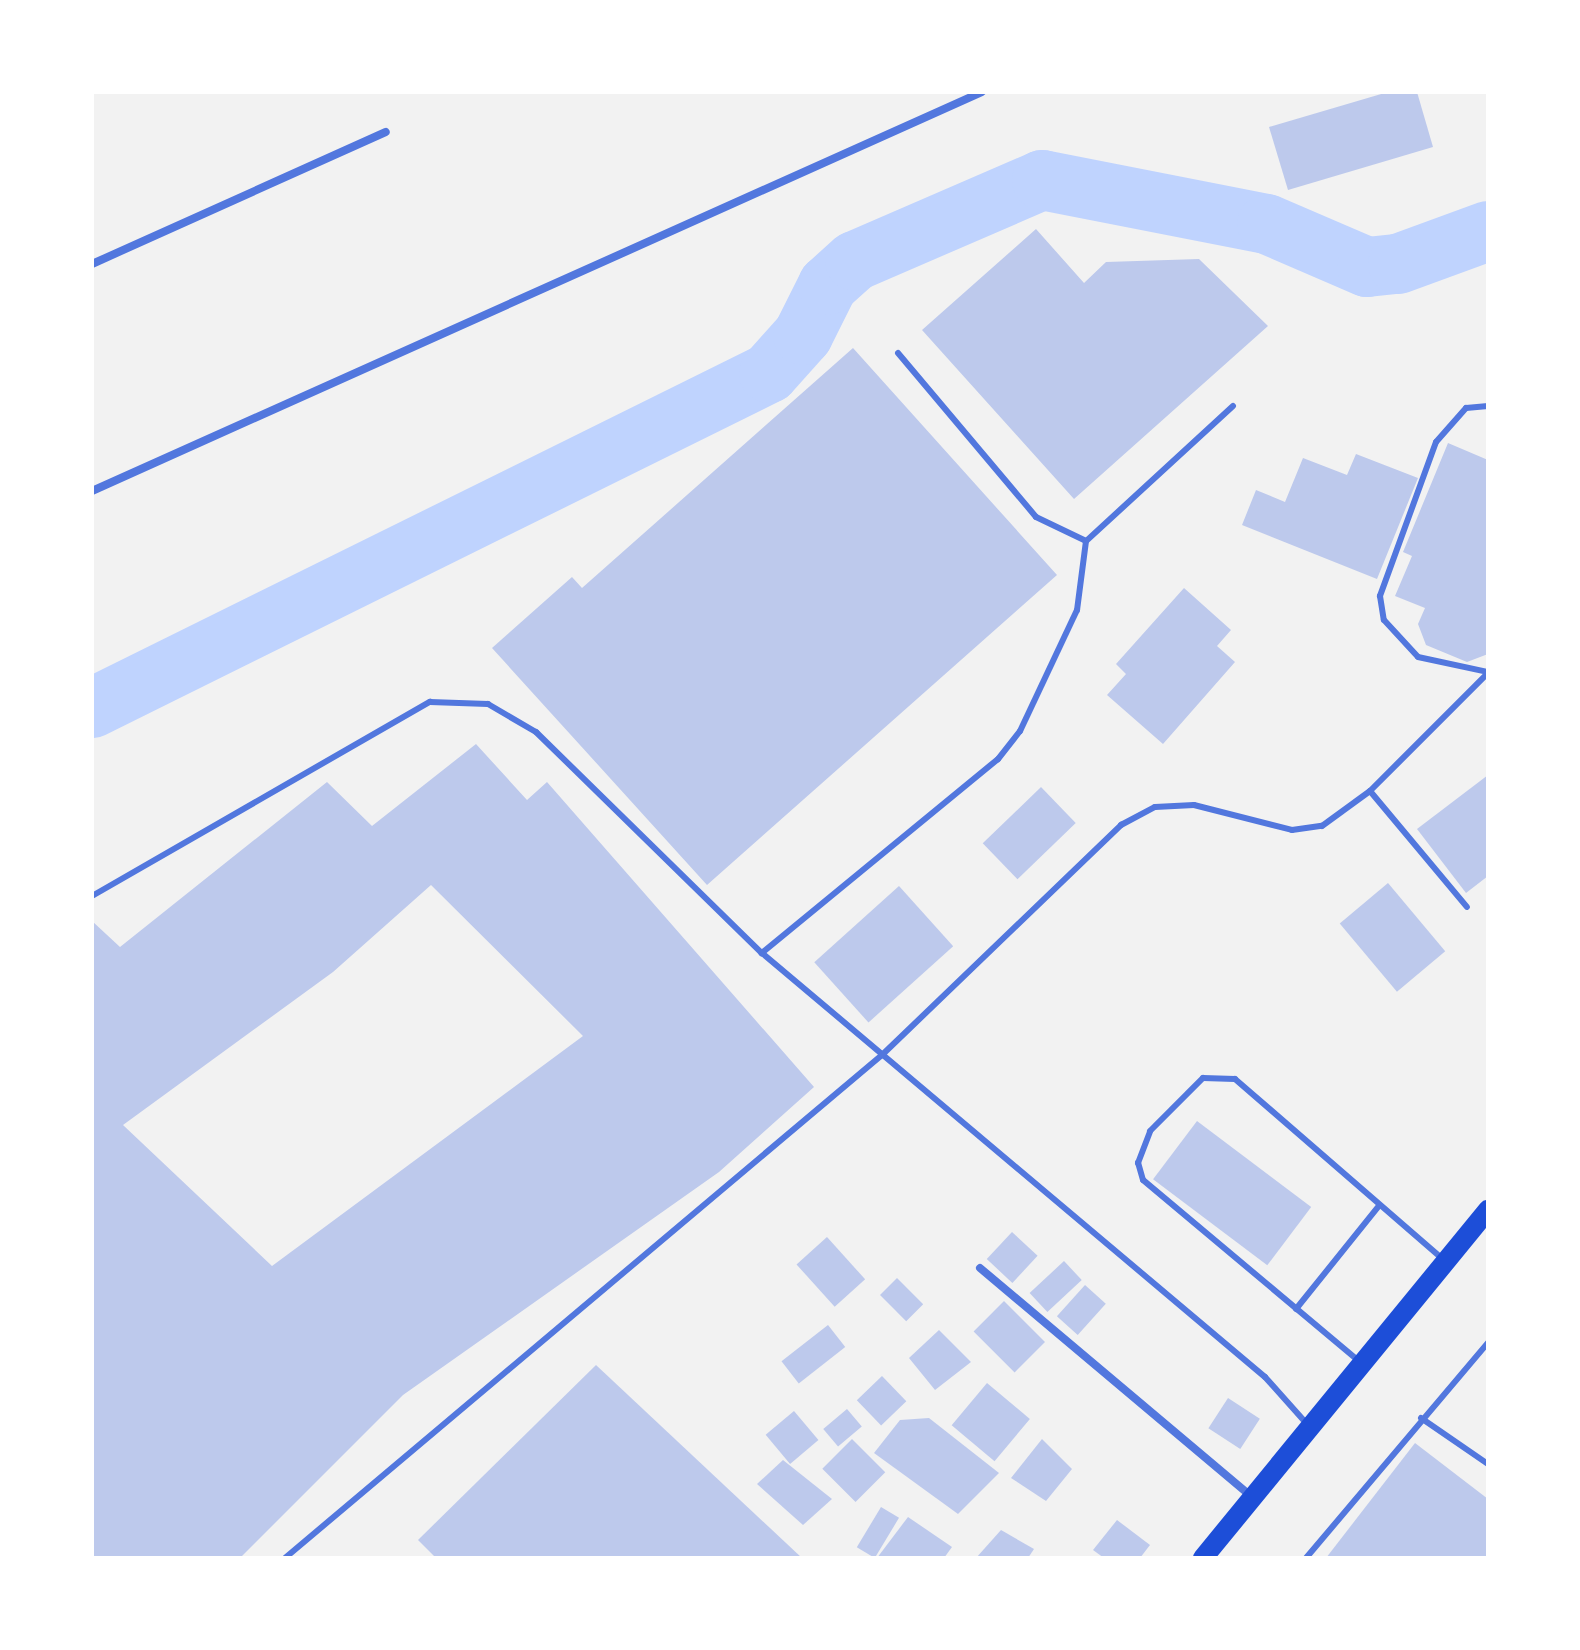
<!DOCTYPE html>
<html>
<head>
<meta charset="utf-8">
<style>
  body { margin:0 }
  #map { position:relative; width:1580px; height:1650px; overflow:hidden; background:#f2f2f2; font-family:"Source Serif 4",serif }
  div>[style] { position:absolute }
  .river>* { height:60px; margin:-30px; padding:0 30px; transform-origin:30px; border-radius:30px; background:#bfd3fe }
  .building>* { inset:0; background:#bdc9ec; transform-origin:0 0 }
  .service>* { height:6px; margin:-3px; padding:0 3px; transform-origin:3px; border-radius:3px; background:#5277de }
  .minor>* { height:8px; margin:-4px; padding:0 4px; transform-origin:4px; border-radius:4px; background:#5277de }
  .primary>* { height:20px; margin:-10px; padding:0 10px; transform-origin:10px; border-radius:10px; background:#1d4ed8 }
  span { translate:-50% -50%; white-space:nowrap; text-align:center; line-height:1.15; -webkit-text-stroke:8px #fff; paint-order:stroke }
  .frame { position:absolute; inset:0; border:94px solid #fff; pointer-events:none }
</style>
</head>
<body>
<div id="map">
  <div class="river">
    <div style="left:92px;top:708px;width:755px;rotate:-26.33deg"></div>
    <div style="left:769px;top:373px;width:51px;rotate:-48.2deg"></div>
    <div style="left:803px;top:335px;width:56px;rotate:-63.4deg"></div>
    <div style="left:828px;top:285px;width:36px;rotate:-42deg"></div>
    <div style="left:855px;top:261px;width:204px;rotate:-23.4deg"></div>
    <div style="left:1042px;top:180px;width:229px;rotate:11.1deg"></div>
    <div style="left:1267px;top:224px;width:109px;rotate:23.3deg"></div>
    <div style="left:1367px;top:267px;width:31px;rotate:-6deg"></div>
    <div style="left:1398px;top:264px;width:96px;rotate:-20.1deg"></div>
  </div>
  <div class="building">
    <div style="clip-path:polygon(1388px 92px,1417px 92px,1433px 147px,1288px 190px,1269px 127px)"></div>
    <div style="clip-path:polygon(1036px 229px,1084px 283px,1106px 262px,1199px 259px,1268px 326px,1074px 499px,922px 330px)"></div>
    <div style="clip-path:polygon(853px 348px,1057px 575px,707px 885px,492px 648px,572px 577px,582px 588px)"></div>
    <div style="clip-path:polygon(1448px 443px,1488px 460px,1488px 654px,1467px 662px,1426px 645px,1418px 624px,1425px 608px,1395px 596px,1412px 556px,1403px 552px)"></div>
    <div style="clip-path:polygon(1356px 454px,1418px 478px,1377px 579px,1242px 525px,1256px 490px,1285px 502px,1303px 458px,1347px 475px)"></div>
    <div style="clip-path:polygon(1184px 588px,1231px 630px,1217px 646px,1235px 662px,1163px 744px,1107px 695px,1126px 674px,1116px 664px)"></div>
    <div style="clip-path:polygon(evenodd,476px 744px,527px 800px,547px 782px,814px 1087px,719px 1172px,403px 1395px,240px 1558px,92px 1558px,92px 921px,120px 947px,327px 782px,372px 826px,476px 744px,431px 885px,583px 1036px,272px 1266px,123px 1125px,333px 972px,431px 885px)"></div>
    <div style="clip-path:polygon(1488px 775px,1488px 876px,1466px 893px,1417px 829px)"></div>
    <div style="left:1041px;top:787px;width:50px;height:81px;rotate:46deg"></div>
    <div style="left:1388px;top:883px;width:89px;height:63px;rotate:50deg"></div>
    <div style="left:899px;top:886px;width:81px;height:114px;rotate:48deg"></div>
    <div style="left:1197px;top:1121px;width:143px;height:73px;rotate:37deg"></div>
    <div style="left:1012px;top:1232px;width:35px;height:37px;rotate:43deg"></div>
    <div style="left:827px;top:1237px;width:57px;height:41px;rotate:48deg"></div>
    <div style="left:1064px;top:1261px;width:26px;height:47px;rotate:47deg"></div>
    <div style="left:897px;top:1278px;width:37px;height:24px;rotate:45deg"></div>
    <div style="left:1085px;top:1285px;width:28px;height:42px;rotate:42deg"></div>
    <div style="left:1004px;top:1301px;width:58px;height:43px;rotate:45deg"></div>
    <div style="left:828px;top:1325px;width:28px;height:59px;rotate:52deg"></div>
    <div style="clip-path:polygon(939px 1330px,971px 1362px,935px 1390px,909px 1358px)"></div>
    <div style="clip-path:polygon(596px 1365px,802px 1558px,436px 1558px,418px 1540px)"></div>
    <div style="left:882px;top:1376px;width:35px;height:35px;rotate:46deg"></div>
    <div style="left:987px;top:1383px;width:56px;height:55px;rotate:40deg"></div>
    <div style="left:1228px;top:1398px;width:38px;height:36px;rotate:33deg"></div>
    <div style="left:847px;top:1409px;width:23px;height:31px;rotate:50deg"></div>
    <div style="left:794px;top:1411px;width:38px;height:37px;rotate:50deg"></div>
    <div style="clip-path:polygon(929px 1418px,999px 1473px,958px 1514px,874px 1453px,900px 1420px)"></div>
    <div style="left:852px;top:1439px;width:47px;height:42px;rotate:45deg"></div>
    <div style="clip-path:polygon(1042px 1439px,1072px 1469px,1046px 1501px,1011px 1478px)"></div>
    <div style="clip-path:polygon(1415px 1443px,1488px 1499px,1488px 1558px,1326px 1558px)"></div>
    <div style="clip-path:polygon(783px 1460px,832px 1499px,803px 1525px,757px 1484px)"></div>
    <div style="left:881px;top:1507px;width:21px;height:47px;rotate:31deg"></div>
    <div style="clip-path:polygon(908px 1517px,952px 1547px,944px 1558px,877px 1558px)"></div>
    <div style="clip-path:polygon(1117px 1520px,1150px 1545px,1140px 1558px,1104px 1558px,1093px 1550px)"></div>
    <div style="clip-path:polygon(1001px 1530px,1034px 1549px,1028px 1558px,976px 1558px)"></div>
  </div>
  <div class="service">
    <div style="left:898px;top:353px;width:214px;rotate:49.9deg"></div>
    <div style="left:1036px;top:517px;width:55px;rotate:25.6deg"></div>
    <div style="left:1233px;top:406px;width:200px;rotate:137.4deg"></div>
    <div style="left:1086px;top:541px;width:70px;rotate:97.4deg"></div>
    <div style="left:1077px;top:610px;width:134px;rotate:115.2deg"></div>
    <div style="left:1020px;top:731px;width:36px;rotate:128deg"></div>
    <div style="left:998px;top:759px;width:306px;rotate:140.6deg"></div>
    <div style="left:762px;top:953px;width:658px;rotate:40.13deg"></div>
    <div style="left:1265px;top:1377px;width:63px;rotate:48.2deg"></div>
    <div style="left:1488px;top:406px;width:22px;rotate:175deg"></div>
    <div style="left:1466px;top:408px;width:45px;rotate:131.4deg"></div>
    <div style="left:1436px;top:442px;width:164px;rotate:110deg"></div>
    <div style="left:1380px;top:596px;width:24px;rotate:81deg"></div>
    <div style="left:1384px;top:620px;width:50px;rotate:47.4deg"></div>
    <div style="left:1418px;top:657px;width:72px;rotate:12.1deg"></div>
    <div style="left:1370px;top:791px;width:151px;rotate:50.1deg"></div>
    <div style="left:92px;top:896px;width:390px;rotate:-29.9deg"></div>
    <div style="left:430px;top:702px;width:58px;rotate:2deg"></div>
    <div style="left:488px;top:704px;width:56px;rotate:30.3deg"></div>
    <div style="left:536px;top:732px;width:316px;rotate:44.4deg"></div>
    <div style="left:1296px;top:1309px;width:131px;rotate:-51.2deg"></div>
    <div style="left:1360px;top:1362px;width:283px;rotate:-140deg"></div>
    <div style="left:1143px;top:1180px;width:18px;rotate:-106deg"></div>
    <div style="left:1138px;top:1163px;width:34px;rotate:-69deg"></div>
    <div style="left:1150px;top:1131px;width:75px;rotate:-45deg"></div>
    <div style="left:1203px;top:1078px;width:32px;rotate:2deg"></div>
    <div style="left:1235px;top:1079px;width:274px;rotate:40.9deg"></div>
    <div style="left:1421px;top:1418px;width:81px;rotate:34.5deg"></div>
    <div style="left:285px;top:1558px;width:781px;rotate:-40.12deg"></div>
    <div style="left:882px;top:1055px;width:332px;rotate:-43.9deg"></div>
    <div style="left:1121px;top:825px;width:38px;rotate:-28deg"></div>
    <div style="left:1155px;top:807px;width:39px;rotate:-3deg"></div>
    <div style="left:1194px;top:805px;width:101px;rotate:14.3deg"></div>
    <div style="left:1292px;top:830px;width:30px;rotate:-8deg"></div>
    <div style="left:1322px;top:826px;width:59px;rotate:-36.1deg"></div>
    <div style="left:1370px;top:791px;width:167px;rotate:-45deg"></div>
    <div style="left:1306px;top:1558px;width:282px;rotate:-49.8deg"></div>
  </div>
  <div class="minor">
    <div style="left:92px;top:264px;width:322px;rotate:-24.2deg"></div>
    <div style="left:92px;top:491px;width:975px;rotate:-24.15deg"></div>
    <div style="left:980px;top:1268px;width:356px;rotate:40.1deg"></div>
  </div>
  <div class="primary">
    <div style="left:1203px;top:1558px;width:450px;rotate:-50.7deg"></div>
  </div>
  <div class="frame"></div>
</div>
</body>
</html>
